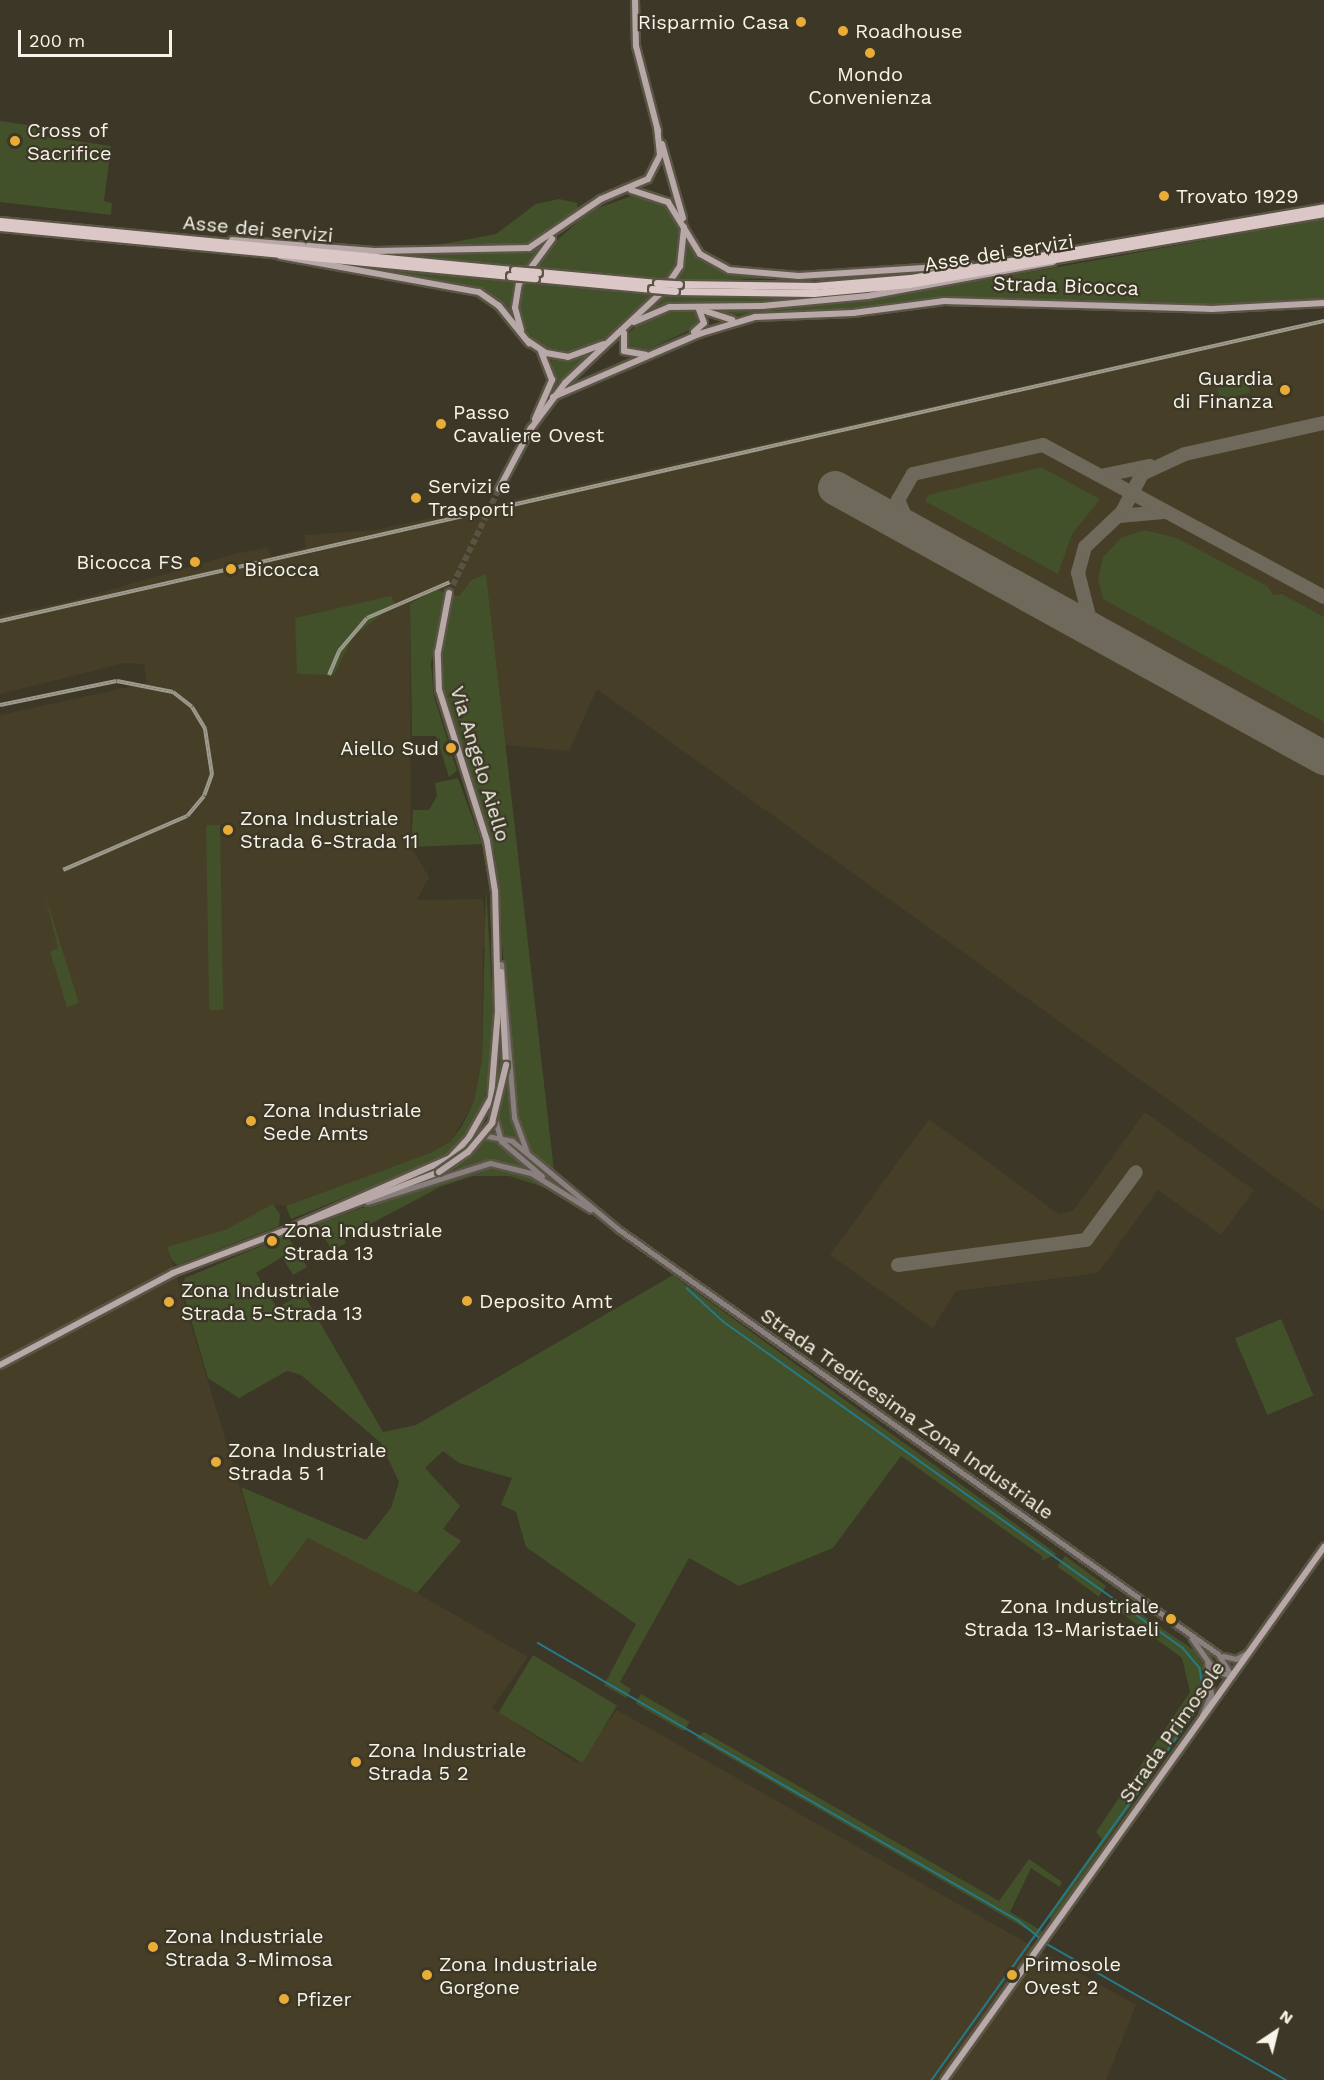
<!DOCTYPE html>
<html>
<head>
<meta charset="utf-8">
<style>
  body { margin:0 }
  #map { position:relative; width:1324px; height:2080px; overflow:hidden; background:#3c3726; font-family:"Work Sans",sans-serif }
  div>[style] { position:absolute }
  .built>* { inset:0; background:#463e27 }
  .green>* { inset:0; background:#42512a; transform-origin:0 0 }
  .stream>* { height:1.5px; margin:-0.75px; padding:0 0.75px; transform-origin:0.75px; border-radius:0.75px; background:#267a87 }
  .taxiway>* { height:14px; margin:-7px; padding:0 7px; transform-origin:7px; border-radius:7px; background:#6e695a }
  .runway>* { height:34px; margin:-17px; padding:0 17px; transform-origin:17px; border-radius:17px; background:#6e695a }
  .secondary-tunnel>* { height:6px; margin-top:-3px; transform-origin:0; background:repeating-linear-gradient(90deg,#585343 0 6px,transparent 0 9px) }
  .roads { filter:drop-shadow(2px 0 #5a5545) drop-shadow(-2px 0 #5a5545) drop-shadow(0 2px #5a5545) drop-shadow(0 -2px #5a5545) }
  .tertiary>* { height:5px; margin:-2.5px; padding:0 2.5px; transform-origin:2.5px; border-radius:2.5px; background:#8a7f7f }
  .secondary>* { height:6px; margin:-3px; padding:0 3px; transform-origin:3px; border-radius:3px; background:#b8a8a8 }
  .primary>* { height:7px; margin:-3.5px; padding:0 3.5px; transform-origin:3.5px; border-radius:3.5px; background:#dcc7c7 }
  .rail>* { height:4px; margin-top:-2px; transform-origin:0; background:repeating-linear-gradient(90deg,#3c3726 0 4.5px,#9f9b8e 0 9px); box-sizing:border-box; border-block:2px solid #9f9b8e }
  .bridges { filter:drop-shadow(2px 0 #5a5545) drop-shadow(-2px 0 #5a5545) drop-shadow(0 2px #5a5545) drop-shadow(0 -2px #5a5545) }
  .secondary-bridge>* { height:6px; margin:-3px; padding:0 3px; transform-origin:3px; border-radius:3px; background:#b8a8a8 }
  .primary-bridge>* { height:7px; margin:-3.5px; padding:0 3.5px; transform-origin:3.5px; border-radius:3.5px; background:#dcc7c7 }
  .dots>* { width:16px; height:16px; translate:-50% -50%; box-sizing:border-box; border:3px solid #3c3726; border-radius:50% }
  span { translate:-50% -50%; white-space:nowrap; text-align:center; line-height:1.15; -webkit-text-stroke:4.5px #3c3726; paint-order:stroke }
  .poi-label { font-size:20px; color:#f7f4e9 }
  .right { translate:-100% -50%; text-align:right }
  .left { translate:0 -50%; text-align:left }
  .street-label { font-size:20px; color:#f7f4e9 }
  .north { position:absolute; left:1246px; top:2002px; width:60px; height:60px; -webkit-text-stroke:4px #3c3726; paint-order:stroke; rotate:35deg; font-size:16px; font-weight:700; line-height:24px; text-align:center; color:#f7f4e9 }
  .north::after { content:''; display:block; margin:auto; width:21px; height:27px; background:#f7f4e9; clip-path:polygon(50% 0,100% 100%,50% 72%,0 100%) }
  .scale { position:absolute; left:18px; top:30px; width:154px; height:27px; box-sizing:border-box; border:3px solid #f7f4e9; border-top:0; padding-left:8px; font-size:18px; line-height:21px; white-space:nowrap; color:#f7f4e9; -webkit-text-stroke:4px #3c3726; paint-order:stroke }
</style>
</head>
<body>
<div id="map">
  <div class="built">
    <div style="clip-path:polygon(evenodd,1324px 319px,1324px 1212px,597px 689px,569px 751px,505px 745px,486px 575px,471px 580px,459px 596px,435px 589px,410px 604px,411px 847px,429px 877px,417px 900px,483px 899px,488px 945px,483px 947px,482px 1059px,474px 1102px,450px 1142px,430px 1153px,286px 1206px,273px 1205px,227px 1229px,168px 1248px,270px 1588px,308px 1538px,356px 1558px,528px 1657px,492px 1708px,577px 1763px,617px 1710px,1136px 2005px,1106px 2080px,0 2080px,0 715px,147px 683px,144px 664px,125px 663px,0 694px,0 615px,75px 600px,234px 554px,268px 548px,271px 557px,306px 547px,304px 535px,376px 530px,1324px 319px,395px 604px,353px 637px,334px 675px,295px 618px,395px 604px)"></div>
    <div style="clip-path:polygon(1145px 1112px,1254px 1190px,1221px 1235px,1158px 1190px,1098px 1273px,956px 1291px,933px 1328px,830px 1255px,929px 1119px,1059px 1214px,1073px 1211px)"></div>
  </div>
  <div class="green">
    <div style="clip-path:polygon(0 121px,42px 127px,42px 136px,111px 146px,104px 201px,112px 203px,111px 215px,0 202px)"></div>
    <div style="clip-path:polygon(evenodd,634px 195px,661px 202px,680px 226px,679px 261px,672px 275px,599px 343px,575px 352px,542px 347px,523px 327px,518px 304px,523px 283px,545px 251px,590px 211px,634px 195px,541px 268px,659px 279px,660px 279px,649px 293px,533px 283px,541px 268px)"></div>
    <div style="clip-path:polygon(559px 199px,577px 203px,578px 208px,529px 244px,438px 245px,496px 234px,536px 204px)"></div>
    <div style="clip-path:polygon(1324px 219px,1324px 301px,1211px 306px,973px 297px,848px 310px,726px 315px,705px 309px,792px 307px,913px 293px)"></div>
    <div style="clip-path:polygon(688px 238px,703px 260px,731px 273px,879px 277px,685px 280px,674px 295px,776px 299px,878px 293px,767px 303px,673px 303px,650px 309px,680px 272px)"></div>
    <div style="clip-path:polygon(541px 246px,516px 281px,513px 314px,493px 295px,468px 285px,371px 268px,507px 280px,516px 265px,392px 254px,513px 253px)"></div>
    <div style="clip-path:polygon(693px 309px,702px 317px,700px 325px,639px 354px,627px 352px,625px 336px,639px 323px,664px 310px)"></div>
    <div style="clip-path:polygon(586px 357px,560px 382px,554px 382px,551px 358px)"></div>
    <div style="left:1247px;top:379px;width:14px;height:31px;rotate:78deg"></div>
    <div style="clip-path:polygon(1041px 467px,1100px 499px,1072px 534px,1058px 574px,925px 501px,928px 495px)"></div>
    <div style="clip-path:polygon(1144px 530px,1177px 538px,1267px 586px,1273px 595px,1282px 594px,1324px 617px,1324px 722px,1103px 599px,1098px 579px,1103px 557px,1121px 538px)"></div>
    <div style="clip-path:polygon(486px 574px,554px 1171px,604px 1211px,531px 1157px,516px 1118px,495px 854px,447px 713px,441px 668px,451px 594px,459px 596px,471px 580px)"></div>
    <div style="clip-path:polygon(435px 589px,444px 592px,431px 664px,434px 696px,457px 771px,449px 777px,436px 736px,412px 736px,410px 604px)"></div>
    <div style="clip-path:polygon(391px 596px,395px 604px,353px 637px,334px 675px,297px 674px,295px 618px)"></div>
    <div style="clip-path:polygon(458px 778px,482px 844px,411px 847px,413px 810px,429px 810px,437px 796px,435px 783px)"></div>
    <div style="left:220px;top:825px;width:185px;height:14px;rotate:89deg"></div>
    <div style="clip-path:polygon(486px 887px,495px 1041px,482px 1112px,448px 1156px,291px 1219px,286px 1206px,430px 1153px,450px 1142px,462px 1126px,474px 1101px,482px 1059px)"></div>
    <div style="clip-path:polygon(44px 892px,79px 1003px,67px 1007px,50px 952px,58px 948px)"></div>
    <div style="clip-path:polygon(501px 1019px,503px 1064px,509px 1066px,521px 1148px,499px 1134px,491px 1109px)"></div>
    <div style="clip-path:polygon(487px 1136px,497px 1137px,531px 1171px,490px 1161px,446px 1171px)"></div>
    <div style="clip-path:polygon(488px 1165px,531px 1176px,552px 1190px,509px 1176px,473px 1176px,440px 1187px,344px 1238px,346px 1243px,332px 1250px,319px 1229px,318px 1223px)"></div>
    <div style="clip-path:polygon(273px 1204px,280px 1214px,279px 1226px,177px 1265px,172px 1260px,167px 1247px,227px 1229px)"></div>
    <div style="clip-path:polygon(287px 1235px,307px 1267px,293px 1275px,282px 1257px,256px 1273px,277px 1308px,303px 1293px,383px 1432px,416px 1425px,673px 1275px,1057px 1554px,1041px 1561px,1043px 1557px,901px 1456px,833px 1548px,739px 1586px,689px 1558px,620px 1682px,631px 1689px,626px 1698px,604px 1685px,636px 1624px,526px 1547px,516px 1512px,501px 1505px,512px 1478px,459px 1463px,443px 1451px,425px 1468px,460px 1506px,443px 1529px,461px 1541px,417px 1593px,308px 1538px,270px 1588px,241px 1487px,366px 1540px,391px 1508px,399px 1482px,381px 1443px,301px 1375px,287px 1371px,239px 1398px,208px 1378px,182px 1289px,185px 1278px)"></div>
    <div style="left:1281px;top:1319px;width:83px;height:50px;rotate:67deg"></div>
    <div style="left:1065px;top:1556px;width:51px;height:13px;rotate:36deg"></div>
    <div style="clip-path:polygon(1125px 1603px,1195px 1651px,1205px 1668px,1208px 1694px,1052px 1920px,1048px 1916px,1102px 1839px,1096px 1832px,1190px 1692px,1182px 1658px,1120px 1612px)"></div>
    <div style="left:533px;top:1655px;width:98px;height:67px;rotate:31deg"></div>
    <div style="left:641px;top:1694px;width:56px;height:11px;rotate:30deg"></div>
    <div style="clip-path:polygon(704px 1732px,999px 1901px,1029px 1859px,1062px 1882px,1060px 1887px,1031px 1868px,1010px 1912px,1044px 1932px,1040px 1937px,696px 1738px)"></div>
  </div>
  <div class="stream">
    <div style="left:687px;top:1288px;width:50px;rotate:42.6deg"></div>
    <div style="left:724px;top:1322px;width:563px;rotate:35.38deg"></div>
    <div style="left:1183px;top:1648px;width:26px;rotate:50deg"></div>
    <div style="left:1200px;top:1668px;width:20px;rotate:81deg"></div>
    <div style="left:1203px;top:1688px;width:26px;rotate:108deg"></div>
    <div style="left:1195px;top:1713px;width:452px;rotate:125.6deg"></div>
    <div style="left:538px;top:1643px;width:556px;rotate:30.03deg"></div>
    <div style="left:1019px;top:1921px;width:28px;rotate:39deg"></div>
    <div style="left:1045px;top:1943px;width:277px;rotate:29.6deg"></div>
  </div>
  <div class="taxiway">
    <div style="left:1105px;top:475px;width:46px;rotate:-11.3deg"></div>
    <div style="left:1119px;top:516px;width:45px;rotate:-5.1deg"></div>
    <div style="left:911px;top:529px;width:32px;rotate:-114deg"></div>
    <div style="left:898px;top:500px;width:30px;rotate:-60deg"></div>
    <div style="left:913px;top:474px;width:133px;rotate:-12.6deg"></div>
    <div style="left:1043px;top:445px;width:319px;rotate:28.4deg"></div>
    <div style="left:1121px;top:646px;width:40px;rotate:-140deg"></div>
    <div style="left:1090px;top:620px;width:49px;rotate:-104.3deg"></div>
    <div style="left:1078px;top:573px;width:27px;rotate:-75deg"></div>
    <div style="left:1085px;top:547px;width:51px;rotate:-43.4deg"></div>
    <div style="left:1122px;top:512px;width:43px;rotate:-62.2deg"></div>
    <div style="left:1142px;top:474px;width:47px;rotate:-24.9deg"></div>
    <div style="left:1185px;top:454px;width:142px;rotate:-12.6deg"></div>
    <div style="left:898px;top:1265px;width:190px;rotate:-7.6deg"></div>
    <div style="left:1086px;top:1240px;width:84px;rotate:-53.7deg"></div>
  </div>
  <div class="runway">
    <div style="left:835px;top:488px;width:559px;rotate:28.91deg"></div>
  </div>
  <div class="secondary-tunnel">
    <div style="left:449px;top:593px;width:115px;rotate:-64.3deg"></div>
  </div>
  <div class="roads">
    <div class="tertiary">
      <div style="left:501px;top:964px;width:154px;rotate:85.1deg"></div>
      <div style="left:514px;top:1117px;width:38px;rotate:70deg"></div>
      <div style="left:490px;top:1102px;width:41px;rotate:74.2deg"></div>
      <div style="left:501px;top:1141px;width:54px;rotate:40.5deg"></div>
      <div style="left:458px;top:1152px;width:29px;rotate:-35deg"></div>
      <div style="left:482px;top:1135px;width:31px;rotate:11deg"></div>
      <div style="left:512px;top:1141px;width:138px;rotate:39.7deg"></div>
      <div style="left:618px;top:1229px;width:735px;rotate:35.31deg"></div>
      <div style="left:1218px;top:1654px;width:26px;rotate:58deg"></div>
      <div style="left:1232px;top:1676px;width:19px;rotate:-162deg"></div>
      <div style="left:1214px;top:1670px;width:39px;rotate:-125deg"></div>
      <div style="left:367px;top:1202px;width:129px;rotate:-17.6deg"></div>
      <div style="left:490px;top:1163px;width:42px;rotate:13.7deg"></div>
      <div style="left:531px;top:1173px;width:70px;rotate:31.7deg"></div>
      <div style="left:1223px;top:1656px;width:13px;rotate:13deg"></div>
      <div style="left:1236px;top:1659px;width:13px;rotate:-29deg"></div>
      <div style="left:1202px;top:1715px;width:23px;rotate:-67deg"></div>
      <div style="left:1211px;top:1694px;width:31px;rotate:-97deg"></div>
    </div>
    <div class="secondary">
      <div style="left:635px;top:0;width:46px;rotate:88.8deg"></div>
      <div style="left:636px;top:46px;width:88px;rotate:75.5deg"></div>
      <div style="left:662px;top:144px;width:77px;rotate:74.2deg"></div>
      <div style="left:631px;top:190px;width:39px;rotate:18deg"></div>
      <div style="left:668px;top:202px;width:61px;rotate:58.4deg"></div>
      <div style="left:700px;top:254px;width:33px;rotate:29deg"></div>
      <div style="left:729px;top:270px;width:70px;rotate:4.9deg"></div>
      <div style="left:799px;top:276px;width:171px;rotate:-3.7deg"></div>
      <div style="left:232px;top:240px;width:143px;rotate:4.4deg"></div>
      <div style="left:375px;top:251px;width:154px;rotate:-1.1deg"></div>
      <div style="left:529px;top:248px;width:87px;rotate:-34.2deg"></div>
      <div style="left:601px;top:199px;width:51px;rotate:-23.1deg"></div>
      <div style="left:648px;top:179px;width:27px;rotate:-63deg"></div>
      <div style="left:660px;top:155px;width:27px;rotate:-96deg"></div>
      <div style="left:280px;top:256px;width:202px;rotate:10.3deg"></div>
      <div style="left:479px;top:292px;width:24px;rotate:35deg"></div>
      <div style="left:499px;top:306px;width:48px;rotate:51deg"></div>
      <div style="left:699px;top:309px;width:35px;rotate:18deg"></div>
      <div style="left:634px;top:322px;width:39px;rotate:-23deg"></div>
      <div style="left:670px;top:307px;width:92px;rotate:-0.6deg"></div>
      <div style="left:762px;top:306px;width:106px;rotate:-5.4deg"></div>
      <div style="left:868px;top:296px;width:188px;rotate:-10.4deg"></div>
      <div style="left:521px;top:330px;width:23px;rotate:-105deg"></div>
      <div style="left:515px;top:308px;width:24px;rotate:-81deg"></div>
      <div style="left:519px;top:284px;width:56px;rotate:-53.7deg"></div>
      <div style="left:694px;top:332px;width:13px;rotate:-42deg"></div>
      <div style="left:704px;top:323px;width:15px;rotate:-110deg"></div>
      <div style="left:624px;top:333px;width:18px;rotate:90deg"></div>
      <div style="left:624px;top:351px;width:22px;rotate:10deg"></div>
      <div style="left:528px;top:341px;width:22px;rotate:34deg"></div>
      <div style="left:546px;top:353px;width:22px;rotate:10deg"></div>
      <div style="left:568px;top:357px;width:38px;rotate:-20deg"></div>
      <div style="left:553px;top:397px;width:159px;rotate:-23.3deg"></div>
      <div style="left:699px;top:334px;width:59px;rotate:-16.9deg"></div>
      <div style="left:755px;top:317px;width:98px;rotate:-2.3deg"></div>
      <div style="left:853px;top:313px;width:92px;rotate:-7.5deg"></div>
      <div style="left:944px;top:301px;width:268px;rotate:1.7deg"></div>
      <div style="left:1212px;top:309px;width:112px;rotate:-3.1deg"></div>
      <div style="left:535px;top:419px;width:43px;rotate:-66.4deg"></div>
      <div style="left:552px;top:380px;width:30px;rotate:-111deg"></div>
      <div style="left:529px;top:431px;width:60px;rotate:-53.1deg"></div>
      <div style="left:565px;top:383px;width:136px;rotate:-43.2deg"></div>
      <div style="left:664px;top:290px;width:29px;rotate:-56deg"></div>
      <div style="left:680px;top:266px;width:39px;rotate:-84deg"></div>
      <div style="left:499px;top:489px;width:69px;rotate:-62.3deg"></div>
      <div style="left:501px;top:972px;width:93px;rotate:86.9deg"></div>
      <div style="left:290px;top:1228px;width:175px;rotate:-23.6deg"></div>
      <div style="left:450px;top:1158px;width:26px;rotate:-47deg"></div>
      <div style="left:468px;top:1139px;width:47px;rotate:-60.7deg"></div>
      <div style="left:491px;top:1098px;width:87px;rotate:-85.4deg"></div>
      <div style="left:498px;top:1011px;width:120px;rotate:-91.4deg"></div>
      <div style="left:495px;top:891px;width:51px;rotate:-99.1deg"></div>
      <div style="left:487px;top:841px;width:158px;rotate:-107.6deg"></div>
      <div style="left:439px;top:690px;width:38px;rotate:-92deg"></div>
      <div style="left:438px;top:652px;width:60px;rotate:-79.4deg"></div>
      <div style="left:0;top:1365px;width:196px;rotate:-28deg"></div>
      <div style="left:173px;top:1273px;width:285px;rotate:-20.8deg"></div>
      <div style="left:944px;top:2080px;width:655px;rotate:-54.51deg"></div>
    </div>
    <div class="primary">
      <div style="left:0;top:221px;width:516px;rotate:5.45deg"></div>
      <div style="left:0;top:227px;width:512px;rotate:5.49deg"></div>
      <div style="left:538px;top:272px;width:120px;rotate:5.3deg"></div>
      <div style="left:535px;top:278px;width:118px;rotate:5.4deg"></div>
      <div style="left:679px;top:284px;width:136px;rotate:0.8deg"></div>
      <div style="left:815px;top:286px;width:95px;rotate:-4.8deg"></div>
      <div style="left:910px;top:278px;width:420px;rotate:-9.7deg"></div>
      <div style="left:675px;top:291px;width:139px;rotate:0.8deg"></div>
      <div style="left:814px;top:293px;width:95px;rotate:-5.4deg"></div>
      <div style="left:909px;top:284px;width:421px;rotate:-9.7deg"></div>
    </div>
  </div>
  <div class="rail">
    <div style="left:0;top:621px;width:1358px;rotate:-12.77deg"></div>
    <div style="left:329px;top:675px;width:26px;rotate:-67deg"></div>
    <div style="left:339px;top:651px;width:43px;rotate:-49.7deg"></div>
    <div style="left:367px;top:618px;width:90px;rotate:-23.4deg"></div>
    <div style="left:0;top:705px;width:119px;rotate:-11.6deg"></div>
    <div style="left:117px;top:681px;width:57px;rotate:11.1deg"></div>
    <div style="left:173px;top:692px;width:24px;rotate:38deg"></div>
    <div style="left:192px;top:707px;width:26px;rotate:59deg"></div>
    <div style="left:205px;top:729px;width:46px;rotate:81.2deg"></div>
    <div style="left:212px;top:774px;width:23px;rotate:110deg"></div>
    <div style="left:204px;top:796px;width:26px;rotate:130deg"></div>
    <div style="left:187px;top:816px;width:135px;rotate:156.5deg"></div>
  </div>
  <div class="bridges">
    <div class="secondary-bridge">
      <div style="left:439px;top:1172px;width:35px;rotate:-35deg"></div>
      <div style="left:468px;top:1152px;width:38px;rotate:-50deg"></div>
      <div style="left:492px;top:1123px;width:60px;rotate:-76.4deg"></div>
    </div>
    <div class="primary-bridge">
      <div style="left:514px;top:270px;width:24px;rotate:5deg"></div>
      <div style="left:510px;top:276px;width:25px;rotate:5deg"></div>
      <div style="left:657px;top:283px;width:22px;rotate:3deg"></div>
      <div style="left:652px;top:289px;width:23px;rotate:5deg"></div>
    </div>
  </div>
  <div class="dots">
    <div style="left:801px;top:22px;background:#e8ac37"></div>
    <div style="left:843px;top:31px;background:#e8ac37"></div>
    <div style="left:870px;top:53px;background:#e8ac37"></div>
    <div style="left:15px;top:141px;background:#e8ac37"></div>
    <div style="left:1164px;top:196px;background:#e8ac37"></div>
    <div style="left:1285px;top:390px;background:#e8ac37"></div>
    <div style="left:441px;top:424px;background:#e8ac37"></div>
    <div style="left:416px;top:498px;background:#e8ac37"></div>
    <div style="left:195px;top:562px;background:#e8ac37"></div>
    <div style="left:231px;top:569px;background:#e8ac37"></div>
    <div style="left:451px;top:748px;background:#e8ac37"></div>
    <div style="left:228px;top:830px;background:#e8ac37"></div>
    <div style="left:251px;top:1121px;background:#e8ac37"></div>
    <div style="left:272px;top:1241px;background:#e8ac37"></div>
    <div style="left:467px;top:1301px;background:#e8ac37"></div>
    <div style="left:169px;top:1302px;background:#e8ac37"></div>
    <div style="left:216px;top:1462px;background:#e8ac37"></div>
    <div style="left:1171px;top:1619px;background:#e8ac37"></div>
    <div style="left:356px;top:1762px;background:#e8ac37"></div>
    <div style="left:153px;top:1947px;background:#e8ac37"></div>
    <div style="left:427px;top:1975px;background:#e8ac37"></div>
    <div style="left:1012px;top:1975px;background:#e8ac37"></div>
    <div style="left:284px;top:1999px;background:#e8ac37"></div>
  </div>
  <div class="poi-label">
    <span class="right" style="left:789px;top:22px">Risparmio Casa</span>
    <span class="left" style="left:855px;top:31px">Roadhouse</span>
    <span style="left:870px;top:86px">Mondo<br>Convenienza</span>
    <span class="left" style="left:27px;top:142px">Cross of<br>Sacrifice</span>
    <span class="left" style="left:1176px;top:196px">Trovato 1929</span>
    <span class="right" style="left:1273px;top:390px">Guardia<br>di Finanza</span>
    <span class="left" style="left:453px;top:424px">Passo<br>Cavaliere Ovest</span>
    <span class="left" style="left:428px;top:498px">Servizi e<br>Trasporti</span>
    <span class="right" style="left:183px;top:562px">Bicocca FS</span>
    <span class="left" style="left:244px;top:569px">Bicocca</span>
    <span class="right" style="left:439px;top:748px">Aiello Sud</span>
    <span class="left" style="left:240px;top:830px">Zona Industriale<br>Strada 6-Strada 11</span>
    <span class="left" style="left:263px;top:1122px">Zona Industriale<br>Sede Amts</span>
    <span class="left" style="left:284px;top:1242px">Zona Industriale<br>Strada 13</span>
    <span class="left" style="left:181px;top:1302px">Zona Industriale<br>Strada 5-Strada 13</span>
    <span class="left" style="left:479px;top:1301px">Deposito Amt</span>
    <span class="left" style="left:228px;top:1462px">Zona Industriale<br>Strada 5 1</span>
    <span class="right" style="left:1159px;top:1618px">Zona Industriale<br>Strada 13-Maristaeli</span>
    <span class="left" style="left:368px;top:1762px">Zona Industriale<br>Strada 5 2</span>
    <span class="left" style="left:165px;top:1948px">Zona Industriale<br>Strada 3-Mimosa</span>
    <span class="left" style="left:439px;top:1976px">Zona Industriale<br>Gorgone</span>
    <span class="left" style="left:1024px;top:1976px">Primosole<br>Ovest 2</span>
    <span class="left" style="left:296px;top:1999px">Pfizer</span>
  </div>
  <div class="street-label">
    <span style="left:258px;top:229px;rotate:5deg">Asse dei servizi</span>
    <span style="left:999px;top:253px;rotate:-9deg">Asse dei servizi</span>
    <span style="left:1066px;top:286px;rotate:2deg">Strada Bicocca</span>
    <span style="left:480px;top:764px;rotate:73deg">Via Angelo Aiello</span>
    <span style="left:907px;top:1414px;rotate:35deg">Strada Tredicesima Zona Industriale</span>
    <span style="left:1172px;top:1732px;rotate:-55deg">Strada Primosole</span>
  </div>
  <div class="north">N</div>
  <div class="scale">200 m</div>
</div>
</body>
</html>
